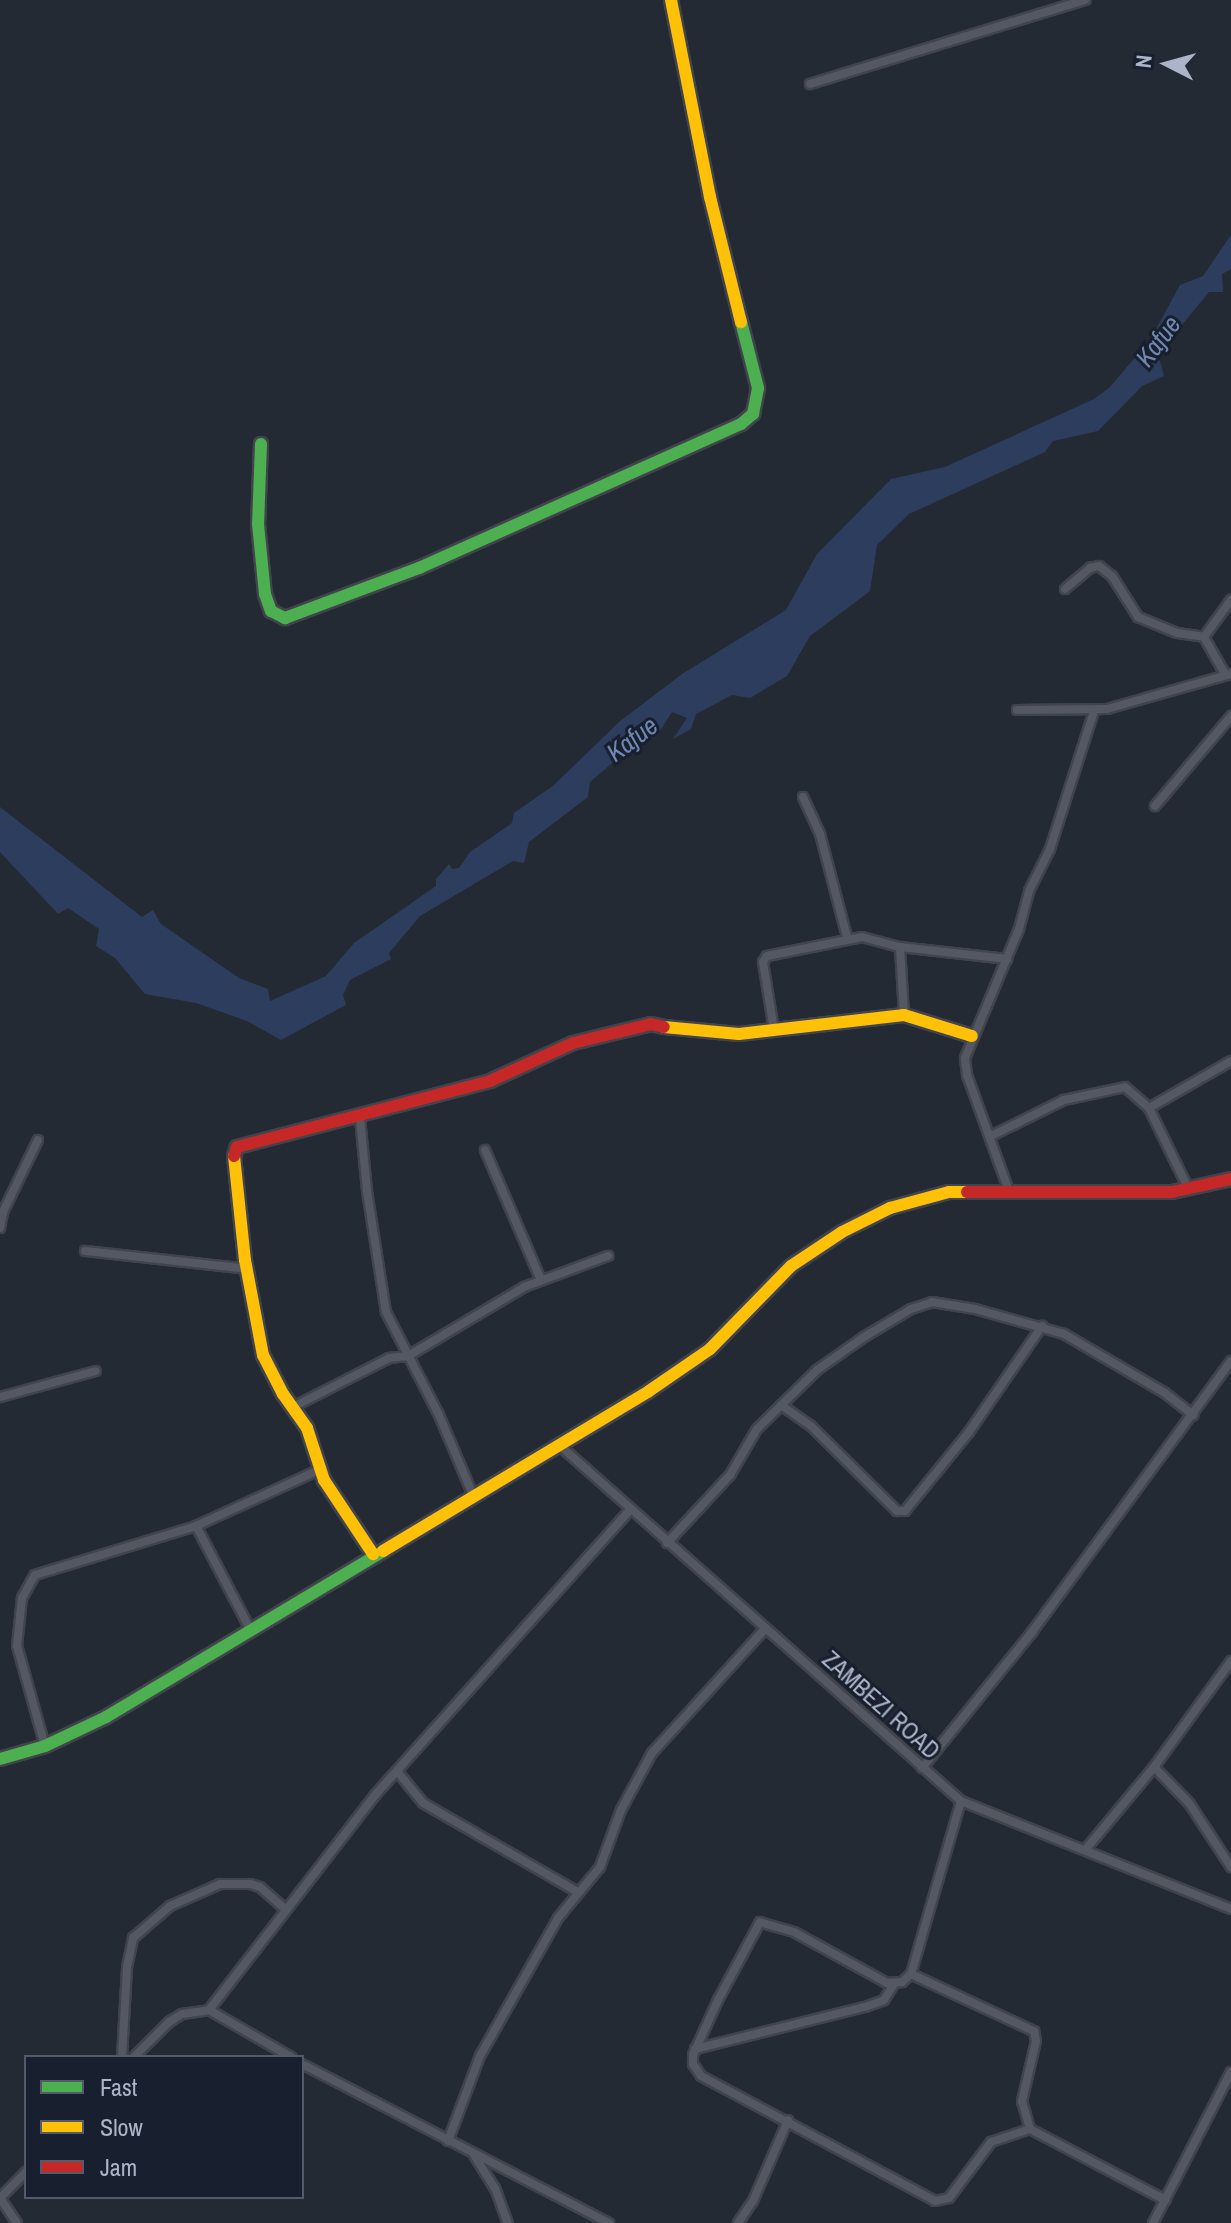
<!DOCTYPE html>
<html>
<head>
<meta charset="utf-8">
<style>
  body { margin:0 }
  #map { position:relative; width:1231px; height:2223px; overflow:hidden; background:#242a34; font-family:"Archivo Narrow",sans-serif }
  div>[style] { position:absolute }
  .water>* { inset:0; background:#2d3d5d }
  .roads { filter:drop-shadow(2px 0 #41444c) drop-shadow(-2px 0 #41444c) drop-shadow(0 2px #41444c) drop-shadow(0 -2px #41444c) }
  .street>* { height:8px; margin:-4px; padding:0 4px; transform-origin:4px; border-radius:4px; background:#545862 }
  .fast>* { height:12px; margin:-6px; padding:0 6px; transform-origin:6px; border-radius:6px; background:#4caf50 }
  .slow>* { height:12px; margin:-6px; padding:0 6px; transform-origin:6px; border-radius:6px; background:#ffc107 }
  .jam>* { height:12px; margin:-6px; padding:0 6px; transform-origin:6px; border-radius:6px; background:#c62828 }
  span { translate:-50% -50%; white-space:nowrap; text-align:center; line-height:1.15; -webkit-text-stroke:6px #181f2e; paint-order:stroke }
  .street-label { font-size:24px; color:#acb4c7 }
  .water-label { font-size:26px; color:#7187b2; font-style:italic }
  .legend { position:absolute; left:24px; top:2055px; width:280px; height:144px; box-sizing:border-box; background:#181f2e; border:2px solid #535b6b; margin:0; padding:10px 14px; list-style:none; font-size:24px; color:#acb4c7 }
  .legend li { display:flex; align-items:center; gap:16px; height:40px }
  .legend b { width:40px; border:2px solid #535b6b }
  .north { position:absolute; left:1127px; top:24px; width:80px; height:80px; -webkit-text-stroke:6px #181f2e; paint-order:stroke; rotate:276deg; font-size:22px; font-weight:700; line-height:32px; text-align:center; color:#acb4c7 }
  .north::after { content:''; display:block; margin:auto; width:28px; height:36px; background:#acb4c7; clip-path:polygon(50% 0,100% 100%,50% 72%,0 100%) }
</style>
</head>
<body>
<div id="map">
  <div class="water">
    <div style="clip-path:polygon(1231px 235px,1231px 269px,1222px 274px,1223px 292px,1209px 292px,1158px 354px,1164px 376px,1142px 386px,1098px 431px,1053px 441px,1045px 452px,909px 514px,877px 545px,870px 591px,810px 636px,787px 676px,750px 698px,732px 695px,696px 714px,691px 729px,673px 739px,687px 718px,672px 712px,657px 736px,631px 747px,590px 782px,588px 797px,529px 842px,524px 863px,513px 861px,420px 916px,389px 953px,391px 959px,350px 980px,343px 995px,346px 1005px,281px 1040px,247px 1021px,196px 1003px,145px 994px,115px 958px,96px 946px,99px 929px,68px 908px,58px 914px,0 852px,0 807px,142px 917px,153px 910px,161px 924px,239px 978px,268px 989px,270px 1001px,326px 976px,354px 943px,436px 886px,436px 879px,449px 864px,452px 869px,459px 868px,470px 852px,512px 823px,514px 813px,554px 785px,619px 722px,682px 674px,786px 610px,817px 554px,891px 479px,945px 467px,1094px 399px,1110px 387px,1150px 340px,1180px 285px,1203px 276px)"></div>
  </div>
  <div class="roads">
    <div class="street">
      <div style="left:810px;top:84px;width:288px;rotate:-17deg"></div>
      <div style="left:1065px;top:589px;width:33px;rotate:-40deg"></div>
      <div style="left:1090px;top:568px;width:9px;rotate:-13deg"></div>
      <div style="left:1099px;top:566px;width:16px;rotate:38deg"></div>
      <div style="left:1112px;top:576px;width:49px;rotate:57.6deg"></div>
      <div style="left:1138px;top:617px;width:42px;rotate:22.3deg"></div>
      <div style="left:1177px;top:633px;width:27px;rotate:8deg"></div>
      <div style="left:1225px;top:674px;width:43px;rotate:-119.6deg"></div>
      <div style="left:1204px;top:637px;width:46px;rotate:-53.9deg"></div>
      <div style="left:1017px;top:710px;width:90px;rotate:-0.6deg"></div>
      <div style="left:1107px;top:709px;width:129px;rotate:-15.8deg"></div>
      <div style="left:803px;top:797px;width:41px;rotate:65.3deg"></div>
      <div style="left:820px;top:834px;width:106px;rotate:75.3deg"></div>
      <div style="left:1155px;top:806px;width:118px;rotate:-49.8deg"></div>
      <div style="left:900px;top:947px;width:68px;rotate:86.6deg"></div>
      <div style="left:774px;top:1030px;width:69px;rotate:-99.2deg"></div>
      <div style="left:763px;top:962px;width:7px;rotate:-56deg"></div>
      <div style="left:767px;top:956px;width:97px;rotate:-11.3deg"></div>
      <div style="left:862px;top:937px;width:39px;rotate:15deg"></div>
      <div style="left:900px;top:947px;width:108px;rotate:6.4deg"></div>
      <div style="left:1149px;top:1108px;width:95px;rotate:-29.8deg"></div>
      <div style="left:360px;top:1118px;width:73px;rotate:84.5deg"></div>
      <div style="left:367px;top:1191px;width:122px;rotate:81.1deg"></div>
      <div style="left:386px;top:1312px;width:116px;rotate:62.8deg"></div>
      <div style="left:439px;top:1415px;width:87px;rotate:67deg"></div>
      <div style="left:991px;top:1136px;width:81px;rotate:-26.3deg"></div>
      <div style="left:1064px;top:1100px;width:62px;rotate:-12deg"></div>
      <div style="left:1125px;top:1087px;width:32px;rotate:41deg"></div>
      <div style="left:1149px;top:1108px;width:91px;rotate:64deg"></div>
      <div style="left:485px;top:1150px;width:142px;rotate:66.7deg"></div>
      <div style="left:1009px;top:1191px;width:123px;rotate:-109.9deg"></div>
      <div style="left:967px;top:1075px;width:17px;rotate:-97deg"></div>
      <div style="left:965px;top:1058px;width:140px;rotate:-67.3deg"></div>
      <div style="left:1019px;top:929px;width:39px;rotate:-75deg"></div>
      <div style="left:1029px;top:891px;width:47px;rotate:-63.4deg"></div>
      <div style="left:1050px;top:849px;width:145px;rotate:-72.3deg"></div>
      <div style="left:0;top:1228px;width:16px;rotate:-79deg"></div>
      <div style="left:3px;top:1212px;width:80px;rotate:-64.1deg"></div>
      <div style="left:85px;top:1251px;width:163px;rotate:6.3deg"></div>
      <div style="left:0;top:1397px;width:99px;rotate:-15.2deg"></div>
      <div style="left:781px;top:1405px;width:37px;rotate:35deg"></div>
      <div style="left:811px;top:1426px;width:121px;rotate:44.7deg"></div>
      <div style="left:897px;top:1511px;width:8px"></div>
      <div style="left:905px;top:1511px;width:102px;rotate:-51deg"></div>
      <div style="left:969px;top:1432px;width:129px;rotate:-55.4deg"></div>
      <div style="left:293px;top:1407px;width:108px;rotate:-27deg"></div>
      <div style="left:389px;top:1358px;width:19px;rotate:-6deg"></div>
      <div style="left:408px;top:1356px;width:135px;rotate:-30.7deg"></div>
      <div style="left:524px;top:1287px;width:90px;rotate:-20.3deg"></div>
      <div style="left:558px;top:1444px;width:538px;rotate:41.54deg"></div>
      <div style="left:961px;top:1801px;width:291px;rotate:21.8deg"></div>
      <div style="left:196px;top:1526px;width:116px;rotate:62.3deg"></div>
      <div style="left:667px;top:1543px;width:93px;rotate:-47.2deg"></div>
      <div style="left:730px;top:1475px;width:53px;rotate:-59.6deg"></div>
      <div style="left:757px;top:1429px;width:84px;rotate:-44.5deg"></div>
      <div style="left:817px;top:1370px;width:57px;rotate:-35.1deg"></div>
      <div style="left:864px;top:1337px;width:55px;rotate:-30.8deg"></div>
      <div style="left:911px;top:1309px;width:22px;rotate:-18deg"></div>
      <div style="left:932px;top:1302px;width:44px;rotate:9.2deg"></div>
      <div style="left:975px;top:1309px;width:92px;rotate:15.7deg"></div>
      <div style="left:1064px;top:1334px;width:117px;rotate:30.3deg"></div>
      <div style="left:1165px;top:1393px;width:36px;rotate:38deg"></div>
      <div style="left:45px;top:1746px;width:104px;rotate:-105.6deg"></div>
      <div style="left:17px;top:1646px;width:48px;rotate:-84.1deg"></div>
      <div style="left:22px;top:1598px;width:26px;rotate:-61deg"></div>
      <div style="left:35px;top:1575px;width:168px;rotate:-16.9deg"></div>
      <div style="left:196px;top:1526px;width:135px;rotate:-24.5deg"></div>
      <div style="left:1154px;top:1767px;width:50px;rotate:45.8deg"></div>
      <div style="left:1189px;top:1803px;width:77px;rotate:56.7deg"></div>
      <div style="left:922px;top:1768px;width:175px;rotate:-51deg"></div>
      <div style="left:1032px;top:1632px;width:336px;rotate:-53.7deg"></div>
      <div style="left:397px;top:1771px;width:41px;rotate:50.9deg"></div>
      <div style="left:423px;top:1803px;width:179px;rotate:29.9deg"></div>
      <div style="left:961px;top:1801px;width:180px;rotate:106.1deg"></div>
      <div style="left:911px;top:1974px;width:12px;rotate:138deg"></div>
      <div style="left:902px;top:1982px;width:15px;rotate:176deg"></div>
      <div style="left:887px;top:1983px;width:106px;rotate:-151.3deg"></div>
      <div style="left:794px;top:1932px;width:35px;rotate:-164deg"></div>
      <div style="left:760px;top:1922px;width:89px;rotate:118.3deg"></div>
      <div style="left:718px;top:2000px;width:60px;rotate:114.4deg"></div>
      <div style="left:693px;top:2055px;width:9px;rotate:90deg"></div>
      <div style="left:693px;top:2064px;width:14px;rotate:56deg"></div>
      <div style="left:701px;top:2076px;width:265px;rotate:28.1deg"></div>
      <div style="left:935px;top:2201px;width:14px;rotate:-12deg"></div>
      <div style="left:949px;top:2198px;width:70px;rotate:-53.1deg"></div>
      <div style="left:991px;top:2142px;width:41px;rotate:-18.4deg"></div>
      <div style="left:1086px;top:1849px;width:107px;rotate:-50.3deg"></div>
      <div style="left:1154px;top:1767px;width:131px;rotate:-54deg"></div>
      <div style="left:911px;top:1974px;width:136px;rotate:24.9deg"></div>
      <div style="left:1034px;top:2031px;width:10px;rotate:79deg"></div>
      <div style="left:1036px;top:2041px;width:62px;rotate:103.1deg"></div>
      <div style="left:1022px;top:2101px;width:29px;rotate:74deg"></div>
      <div style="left:1030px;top:2129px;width:153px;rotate:27.7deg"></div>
      <div style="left:209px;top:2010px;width:95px;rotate:29.8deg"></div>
      <div style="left:695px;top:2049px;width:175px;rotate:-13.9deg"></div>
      <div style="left:865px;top:2007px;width:20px;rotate:-20deg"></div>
      <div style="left:884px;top:2000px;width:19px;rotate:-58deg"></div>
      <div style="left:122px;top:2057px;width:90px;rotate:-86.8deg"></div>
      <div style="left:127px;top:1967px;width:30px;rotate:-78deg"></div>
      <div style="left:133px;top:1938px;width:49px;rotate:-40.9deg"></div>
      <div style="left:170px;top:1906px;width:55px;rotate:-23.7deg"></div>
      <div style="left:220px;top:1884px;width:30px"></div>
      <div style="left:250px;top:1884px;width:10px;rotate:17deg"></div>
      <div style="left:260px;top:1887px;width:33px;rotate:41deg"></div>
      <div style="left:134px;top:2057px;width:49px;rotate:-45deg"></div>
      <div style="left:169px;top:2022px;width:15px;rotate:-32deg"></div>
      <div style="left:182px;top:2014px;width:27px;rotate:-8deg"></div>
      <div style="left:209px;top:2010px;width:273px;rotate:-52.3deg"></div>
      <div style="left:376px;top:1794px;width:381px;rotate:-48.2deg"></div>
      <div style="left:302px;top:2064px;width:346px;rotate:27.4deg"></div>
      <div style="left:448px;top:2141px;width:91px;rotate:-69.4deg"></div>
      <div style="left:480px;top:2056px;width:159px;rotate:-60.5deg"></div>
      <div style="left:558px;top:1918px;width:66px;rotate:-50.5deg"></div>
      <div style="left:600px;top:1867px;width:61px;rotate:-69.8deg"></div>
      <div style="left:621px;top:1810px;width:65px;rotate:-61.5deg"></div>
      <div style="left:652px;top:1753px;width:168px;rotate:-47.7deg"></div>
      <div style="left:474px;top:2155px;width:39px;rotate:58deg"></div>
      <div style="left:495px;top:2188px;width:37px;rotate:70deg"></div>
      <div style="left:0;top:2198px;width:37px;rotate:-45deg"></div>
      <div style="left:0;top:2198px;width:30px;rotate:56deg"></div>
      <div style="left:738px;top:2223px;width:27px;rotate:-56deg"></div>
      <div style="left:753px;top:2201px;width:88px;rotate:-66.6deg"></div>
      <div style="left:1153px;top:2223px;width:170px;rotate:-62.7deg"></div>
    </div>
    <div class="fast">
      <div style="left:261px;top:444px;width:80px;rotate:92.1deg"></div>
      <div style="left:258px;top:524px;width:70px;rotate:84.3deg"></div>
      <div style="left:265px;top:594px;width:18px;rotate:71deg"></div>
      <div style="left:271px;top:611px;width:16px;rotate:27deg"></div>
      <div style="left:285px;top:618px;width:143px;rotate:-20.5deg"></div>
      <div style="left:419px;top:568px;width:353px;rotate:-24.1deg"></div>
      <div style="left:741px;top:424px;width:16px;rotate:-40deg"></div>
      <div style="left:753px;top:414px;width:26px;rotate:-79deg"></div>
      <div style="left:758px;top:388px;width:68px;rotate:-104.4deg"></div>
      <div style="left:0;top:1759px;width:47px;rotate:-16.1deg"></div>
      <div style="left:45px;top:1746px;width:68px;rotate:-25.4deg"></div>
      <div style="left:106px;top:1717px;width:323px;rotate:-30.9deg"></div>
    </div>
    <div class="slow">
      <div style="left:671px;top:0;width:201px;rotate:78.8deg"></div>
      <div style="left:710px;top:197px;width:129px;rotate:76.1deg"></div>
      <div style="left:664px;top:1027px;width:75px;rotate:5.3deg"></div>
      <div style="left:739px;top:1034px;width:166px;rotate:-6.6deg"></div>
      <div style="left:904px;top:1015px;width:71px;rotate:17.2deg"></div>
      <div style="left:234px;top:1156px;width:105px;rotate:84deg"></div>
      <div style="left:245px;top:1260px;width:97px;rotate:79.3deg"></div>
      <div style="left:263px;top:1355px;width:44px;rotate:62.9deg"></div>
      <div style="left:283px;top:1394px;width:42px;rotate:54.8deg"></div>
      <div style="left:307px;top:1428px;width:55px;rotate:71.9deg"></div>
      <div style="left:324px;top:1480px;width:89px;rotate:56.5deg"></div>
      <div style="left:383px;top:1551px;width:310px;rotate:-31deg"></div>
      <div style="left:649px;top:1391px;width:74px;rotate:-34.5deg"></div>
      <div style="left:710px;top:1349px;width:116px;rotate:-45.7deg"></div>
      <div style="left:791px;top:1266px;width:61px;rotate:-33.7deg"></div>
      <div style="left:842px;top:1232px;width:54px;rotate:-26.6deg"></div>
      <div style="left:890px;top:1208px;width:61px;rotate:-15.2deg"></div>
      <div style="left:949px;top:1192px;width:18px"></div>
    </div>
    <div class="jam">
      <div style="left:234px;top:1156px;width:9px;rotate:-72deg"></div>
      <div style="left:237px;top:1147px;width:261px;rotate:-14.6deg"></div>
      <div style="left:490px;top:1081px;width:91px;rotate:-24.6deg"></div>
      <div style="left:573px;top:1043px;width:80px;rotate:-13.7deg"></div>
      <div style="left:651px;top:1024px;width:13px;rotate:13deg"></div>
      <div style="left:967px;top:1192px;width:205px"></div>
      <div style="left:1172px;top:1192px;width:60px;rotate:-12.4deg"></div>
    </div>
  </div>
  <div class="street-label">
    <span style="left:881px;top:1705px;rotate:42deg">ZAMBEZI ROAD</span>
  </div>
  <div class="water-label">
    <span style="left:1158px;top:341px;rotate:-53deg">Kafue</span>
    <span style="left:632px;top:739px;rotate:-37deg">Kafue</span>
  </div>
  <ul class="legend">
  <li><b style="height:10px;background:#4caf50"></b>Fast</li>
  <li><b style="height:10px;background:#ffc107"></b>Slow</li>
  <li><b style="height:10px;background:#c62828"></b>Jam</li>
  </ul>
  <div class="north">N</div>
</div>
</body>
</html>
